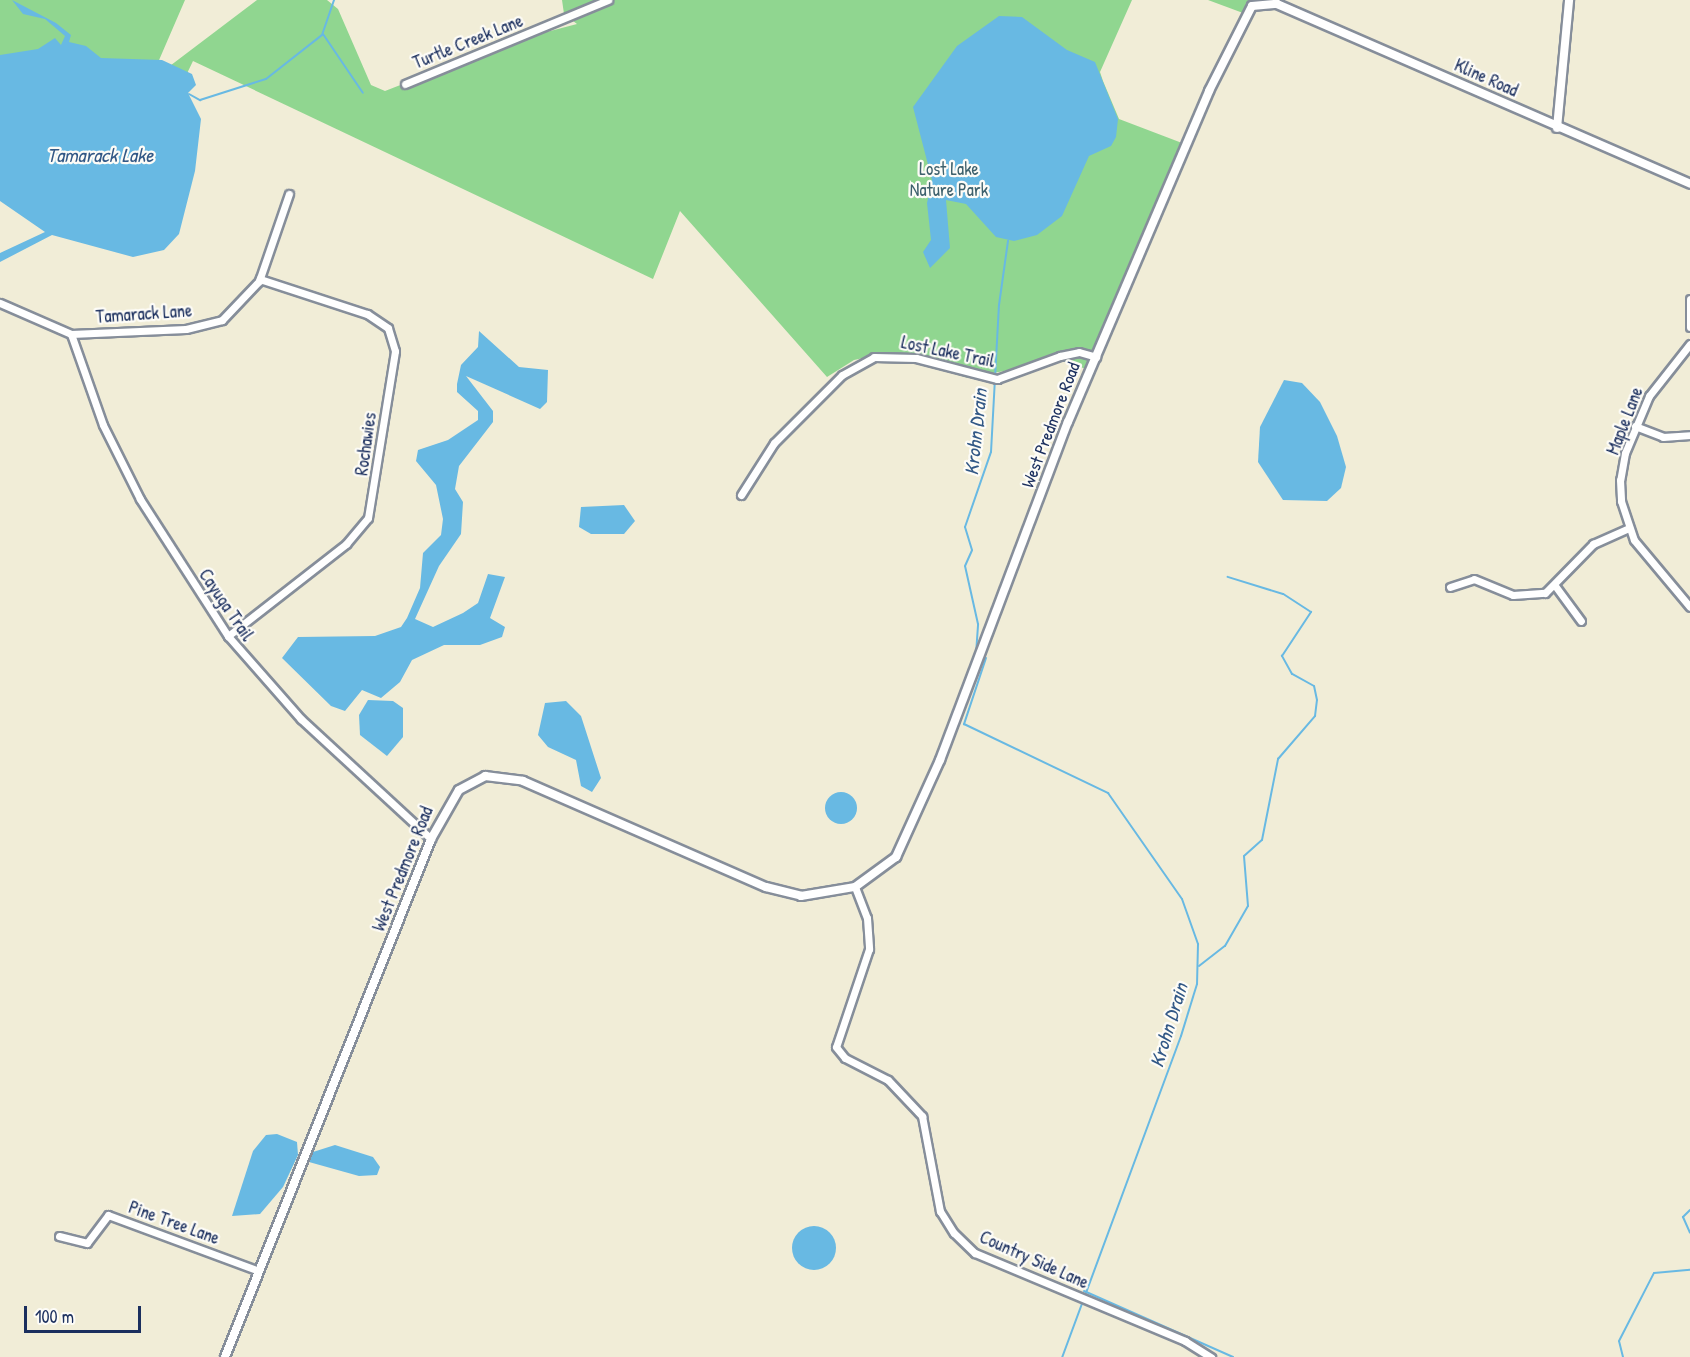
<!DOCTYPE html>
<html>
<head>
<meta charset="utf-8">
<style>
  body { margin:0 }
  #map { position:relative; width:1690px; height:1357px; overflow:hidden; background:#f1edd7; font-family:"Patrick Hand",sans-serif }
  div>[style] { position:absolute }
  .green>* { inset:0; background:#90d690 }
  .water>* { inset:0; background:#68b9e3 }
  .round { border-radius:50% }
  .stream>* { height:2px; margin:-1px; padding:0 1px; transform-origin:1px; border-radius:1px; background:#68b9e3 }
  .roads { filter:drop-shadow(2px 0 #868e9a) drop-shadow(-2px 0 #868e9a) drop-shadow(0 2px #868e9a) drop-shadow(0 -2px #868e9a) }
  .minor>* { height:7px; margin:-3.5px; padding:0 3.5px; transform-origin:3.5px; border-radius:3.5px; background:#fff }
  .tertiary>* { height:8px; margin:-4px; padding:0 4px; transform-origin:4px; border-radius:4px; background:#fff }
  span { translate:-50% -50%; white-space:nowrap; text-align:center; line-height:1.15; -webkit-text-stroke:4.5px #fdfcf7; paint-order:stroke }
  .street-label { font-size:18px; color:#1b2f5e }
  .park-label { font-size:18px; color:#3e616d }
  .water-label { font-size:20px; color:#325886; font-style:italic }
  .scale { position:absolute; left:24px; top:1306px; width:117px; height:27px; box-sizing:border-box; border:3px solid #1b2f5e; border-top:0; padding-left:8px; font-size:18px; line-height:21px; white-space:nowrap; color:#1b2f5e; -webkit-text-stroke:4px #fdfcf7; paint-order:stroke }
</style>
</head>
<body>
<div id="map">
  <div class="green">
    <div style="clip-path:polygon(0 0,185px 0,150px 81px,257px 0,327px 0,338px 9px,371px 85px,385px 91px,516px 40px,577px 24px,564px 14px,562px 0,1132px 0,1100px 72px,1103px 81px,1119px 119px,1182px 143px,1086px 369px,1060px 360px,968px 378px,886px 353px,854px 360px,827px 377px,680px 211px,653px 279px,193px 61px,157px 136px,0 69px)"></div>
    <div style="clip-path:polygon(1208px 0,1249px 0,1243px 13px)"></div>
  </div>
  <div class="water">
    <div style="clip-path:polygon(12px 0,56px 23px,71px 35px,69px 42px,86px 46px,101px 58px,162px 60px,192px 74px,196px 85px,188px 93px,201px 119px,195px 171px,179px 234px,164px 250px,133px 257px,52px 235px,0 262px,0 253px,45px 232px,0 201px,0 55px,38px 49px,55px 38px,61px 45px,65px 36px,45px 19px,23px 14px)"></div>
    <div style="clip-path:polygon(999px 16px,1022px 17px,1067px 50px,1095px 62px,1118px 119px,1116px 137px,1111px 146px,1089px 156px,1062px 216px,1037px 235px,1014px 241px,996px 237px,966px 204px,946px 200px,950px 248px,930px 268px,923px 252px,931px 240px,927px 203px,932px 180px,913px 107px,957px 46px)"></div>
    <div style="clip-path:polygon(479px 331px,519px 367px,548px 370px,547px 402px,540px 409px,466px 376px,493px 411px,493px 422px,459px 466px,455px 489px,463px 502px,461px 534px,439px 566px,415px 619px,433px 627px,463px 613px,478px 603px,488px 574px,505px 577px,490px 618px,505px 627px,502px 637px,480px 645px,444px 645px,412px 660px,400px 682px,381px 698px,362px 690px,345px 711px,331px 706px,282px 658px,298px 637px,375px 636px,401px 627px,407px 618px,420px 588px,423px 553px,441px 535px,443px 519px,436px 485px,416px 461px,418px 450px,448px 440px,478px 420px,478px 411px,457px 392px,457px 384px,461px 365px,478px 347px)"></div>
    <div style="clip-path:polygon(1284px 380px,1302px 383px,1320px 402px,1337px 436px,1346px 467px,1341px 488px,1327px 501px,1283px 500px,1258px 462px,1260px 427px)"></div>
    <div style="clip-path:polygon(624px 505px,635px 521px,624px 534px,591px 534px,579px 527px,581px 507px)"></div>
    <div style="clip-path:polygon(368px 700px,393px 701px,403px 708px,403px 737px,387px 756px,360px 735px,359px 715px)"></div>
    <div style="clip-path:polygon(566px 701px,581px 716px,601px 778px,592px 792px,581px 786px,576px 760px,548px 747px,538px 735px,545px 703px)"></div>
    <div class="round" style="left:825px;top:792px;width:32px;height:32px"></div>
    <div style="clip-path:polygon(277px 1134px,297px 1142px,298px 1155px,283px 1187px,260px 1214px,232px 1216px,253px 1151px,266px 1135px)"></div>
    <div style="clip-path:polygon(335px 1145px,373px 1157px,380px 1167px,377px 1175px,359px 1176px,309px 1162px,313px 1152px)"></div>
    <div class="round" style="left:792px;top:1226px;width:44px;height:44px"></div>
  </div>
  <div class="stream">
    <div style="left:323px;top:34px;width:71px;rotate:55.9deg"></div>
    <div style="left:189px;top:94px;width:13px;rotate:29deg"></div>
    <div style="left:200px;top:100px;width:69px;rotate:-17.7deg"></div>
    <div style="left:266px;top:79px;width:71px;rotate:-38.2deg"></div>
    <div style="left:322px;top:35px;width:37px;rotate:-71deg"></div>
    <div style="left:976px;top:654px;width:30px;rotate:-86deg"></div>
    <div style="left:978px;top:624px;width:59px;rotate:-102.6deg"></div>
    <div style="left:965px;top:566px;width:17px;rotate:-66deg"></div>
    <div style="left:972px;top:550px;width:24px;rotate:-107deg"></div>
    <div style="left:965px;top:527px;width:79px;rotate:-70.9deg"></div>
    <div style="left:991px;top:452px;width:147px;rotate:-86.9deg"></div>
    <div style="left:999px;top:305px;width:65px;rotate:-82deg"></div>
    <div style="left:986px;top:658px;width:70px;rotate:108.4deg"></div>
    <div style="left:964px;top:724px;width:160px;rotate:25.6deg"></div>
    <div style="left:1108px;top:793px;width:129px;rotate:55.1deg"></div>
    <div style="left:1182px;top:899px;width:48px;rotate:70.4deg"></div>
    <div style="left:1198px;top:944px;width:40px;rotate:91.4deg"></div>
    <div style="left:1197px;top:984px;width:54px;rotate:107.1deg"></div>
    <div style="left:1181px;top:1036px;width:342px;rotate:110.3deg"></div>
    <div style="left:1199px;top:966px;width:33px;rotate:-38deg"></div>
    <div style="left:1225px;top:946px;width:46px;rotate:-60.1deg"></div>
    <div style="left:1248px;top:906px;width:50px;rotate:-94.6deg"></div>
    <div style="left:1244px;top:856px;width:24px;rotate:-42deg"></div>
    <div style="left:1262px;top:840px;width:83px;rotate:-78.8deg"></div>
    <div style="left:1278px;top:759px;width:57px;rotate:-49.3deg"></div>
    <div style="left:1315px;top:716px;width:16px;rotate:-83deg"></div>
    <div style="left:1317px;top:700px;width:14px;rotate:-102deg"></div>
    <div style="left:1314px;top:686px;width:25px;rotate:-151deg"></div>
    <div style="left:1292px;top:674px;width:21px;rotate:-119deg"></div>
    <div style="left:1282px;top:656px;width:53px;rotate:-56.6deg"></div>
    <div style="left:1311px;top:612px;width:33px;rotate:-147deg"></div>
    <div style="left:1283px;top:594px;width:58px;rotate:-162.8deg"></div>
    <div style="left:1690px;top:1210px;width:10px;rotate:135deg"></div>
    <div style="left:1683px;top:1217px;width:17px;rotate:66deg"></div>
    <div style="left:1084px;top:1291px;width:163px;rotate:23.9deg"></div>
    <div style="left:1623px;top:1357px;width:16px;rotate:-104deg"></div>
    <div style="left:1619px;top:1341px;width:76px;rotate:-62.8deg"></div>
    <div style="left:1654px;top:1273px;width:36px;rotate:-5deg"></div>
  </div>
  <div class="roads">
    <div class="minor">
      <div style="left:405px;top:84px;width:220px;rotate:-22.5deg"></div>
      <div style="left:1690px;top:299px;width:28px;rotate:90deg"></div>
      <div style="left:0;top:303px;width:77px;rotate:23.6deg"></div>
      <div style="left:71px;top:334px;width:115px;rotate:-2.5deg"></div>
      <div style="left:186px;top:329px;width:37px;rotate:-14deg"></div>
      <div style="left:222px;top:320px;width:54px;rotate:-46.5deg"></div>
      <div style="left:259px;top:281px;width:92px;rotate:-71deg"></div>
      <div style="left:71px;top:334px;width:96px;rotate:70.6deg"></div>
      <div style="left:103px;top:425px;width:83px;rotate:63.4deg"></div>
      <div style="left:140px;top:499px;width:163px;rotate:57.3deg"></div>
      <div style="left:228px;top:636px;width:111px;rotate:48.7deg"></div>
      <div style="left:301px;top:719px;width:177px;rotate:42.7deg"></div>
      <div style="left:1690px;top:344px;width:66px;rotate:128.3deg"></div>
      <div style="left:1649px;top:396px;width:62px;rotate:112.8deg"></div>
      <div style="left:1625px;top:453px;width:27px;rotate:100deg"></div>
      <div style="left:1620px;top:480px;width:21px;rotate:87deg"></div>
      <div style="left:1621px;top:501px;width:41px;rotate:71.6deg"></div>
      <div style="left:1634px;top:540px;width:87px;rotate:50.1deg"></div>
      <div style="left:1635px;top:426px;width:30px;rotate:21deg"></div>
      <div style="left:1663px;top:437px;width:27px;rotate:-4deg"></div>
      <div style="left:741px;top:495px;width:62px;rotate:-57.6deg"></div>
      <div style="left:774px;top:443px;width:96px;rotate:-45deg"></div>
      <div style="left:842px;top:375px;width:37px;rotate:-29deg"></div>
      <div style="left:874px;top:357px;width:42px;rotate:1.4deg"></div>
      <div style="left:916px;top:358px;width:84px;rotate:14.5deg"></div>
      <div style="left:997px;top:379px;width:67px;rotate:-20.1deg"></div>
      <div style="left:1060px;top:356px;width:19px;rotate:-12deg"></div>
      <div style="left:1079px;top:352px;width:18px;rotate:16deg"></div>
      <div style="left:1450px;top:587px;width:25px;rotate:-18deg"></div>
      <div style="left:1474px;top:579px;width:42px;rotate:22.3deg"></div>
      <div style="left:1513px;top:595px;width:32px;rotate:-4deg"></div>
      <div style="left:1545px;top:593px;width:69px;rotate:-45.6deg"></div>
      <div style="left:1593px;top:544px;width:39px;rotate:-24deg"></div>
      <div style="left:1556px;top:587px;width:42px;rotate:53.7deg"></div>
      <div style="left:228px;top:636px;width:150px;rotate:-37.9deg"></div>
      <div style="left:346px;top:544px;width:34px;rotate:-50deg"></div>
      <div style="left:368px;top:518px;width:169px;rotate:-80.8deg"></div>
      <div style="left:395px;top:351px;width:24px;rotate:-107deg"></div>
      <div style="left:388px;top:328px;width:25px;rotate:-146deg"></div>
      <div style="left:367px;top:314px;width:113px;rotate:-161.9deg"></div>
      <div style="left:855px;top:887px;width:33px;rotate:69deg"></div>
      <div style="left:867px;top:918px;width:31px;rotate:86deg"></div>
      <div style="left:869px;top:949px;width:103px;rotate:108.6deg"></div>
      <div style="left:836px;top:1047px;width:14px;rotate:51deg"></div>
      <div style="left:845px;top:1058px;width:48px;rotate:27.1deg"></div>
      <div style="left:888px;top:1080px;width:50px;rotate:46.6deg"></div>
      <div style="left:922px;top:1116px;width:97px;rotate:79.3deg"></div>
      <div style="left:940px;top:1211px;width:26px;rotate:58deg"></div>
      <div style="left:954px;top:1233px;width:29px;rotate:44deg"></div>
      <div style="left:975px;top:1253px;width:228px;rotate:22.7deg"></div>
      <div style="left:1185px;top:1341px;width:31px;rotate:32deg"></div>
      <div style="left:59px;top:1236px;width:29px;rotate:14deg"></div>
      <div style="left:87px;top:1243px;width:35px;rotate:-53deg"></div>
      <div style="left:108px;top:1215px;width:159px;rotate:20.3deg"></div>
    </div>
    <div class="tertiary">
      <div style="left:1557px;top:128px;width:129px;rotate:-84.6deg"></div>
      <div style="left:225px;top:1357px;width:557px;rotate:-68.31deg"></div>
      <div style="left:431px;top:839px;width:56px;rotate:-60.3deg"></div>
      <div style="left:459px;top:790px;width:30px;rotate:-28deg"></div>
      <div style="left:485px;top:776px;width:38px;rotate:7deg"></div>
      <div style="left:523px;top:781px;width:265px;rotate:23.6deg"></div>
      <div style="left:766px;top:887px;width:36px;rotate:14deg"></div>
      <div style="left:801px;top:896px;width:55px;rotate:-9.5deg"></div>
      <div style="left:855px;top:887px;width:51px;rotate:-36.2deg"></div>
      <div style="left:896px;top:857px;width:107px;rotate:-65.6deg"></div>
      <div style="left:940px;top:760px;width:361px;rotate:-69.3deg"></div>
      <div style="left:1068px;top:422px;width:360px;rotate:-66.9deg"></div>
      <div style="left:1209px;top:91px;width:95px;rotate:-63.2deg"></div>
      <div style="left:1252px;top:6px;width:25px;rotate:-5deg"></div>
      <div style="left:1277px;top:4px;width:451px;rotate:23.5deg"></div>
    </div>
  </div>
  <div class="street-label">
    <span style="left:468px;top:42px;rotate:-22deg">Turtle Creek Lane</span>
    <span style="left:1486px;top:78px;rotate:24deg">Kline Road</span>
    <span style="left:144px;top:314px;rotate:-4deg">Tamarack Lane</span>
    <span style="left:948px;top:352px;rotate:12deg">Lost Lake Trail</span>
    <span style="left:1625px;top:421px;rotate:-69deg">Maple Lane</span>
    <span style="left:1051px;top:425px;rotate:-69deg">West Predmore Road</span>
    <span style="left:366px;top:444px;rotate:-82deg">Rochawies</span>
    <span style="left:226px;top:605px;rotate:56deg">Cayuga Trail</span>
    <span style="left:403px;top:869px;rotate:-68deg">West Predmore Road</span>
    <span style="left:174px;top:1223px;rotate:20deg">Pine Tree Lane</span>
    <span style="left:1034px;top:1260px;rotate:24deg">Country Side Lane</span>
  </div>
  <div class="park-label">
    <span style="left:949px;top:180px">Lost Lake<br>Nature Park</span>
  </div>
  <div class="water-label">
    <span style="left:100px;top:154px">Tamarack Lake</span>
    <span style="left:975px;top:432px;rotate:-84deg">Krohn Drain</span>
    <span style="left:1168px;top:1025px;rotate:-73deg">Krohn Drain</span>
  </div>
  <div class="scale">100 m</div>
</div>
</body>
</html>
